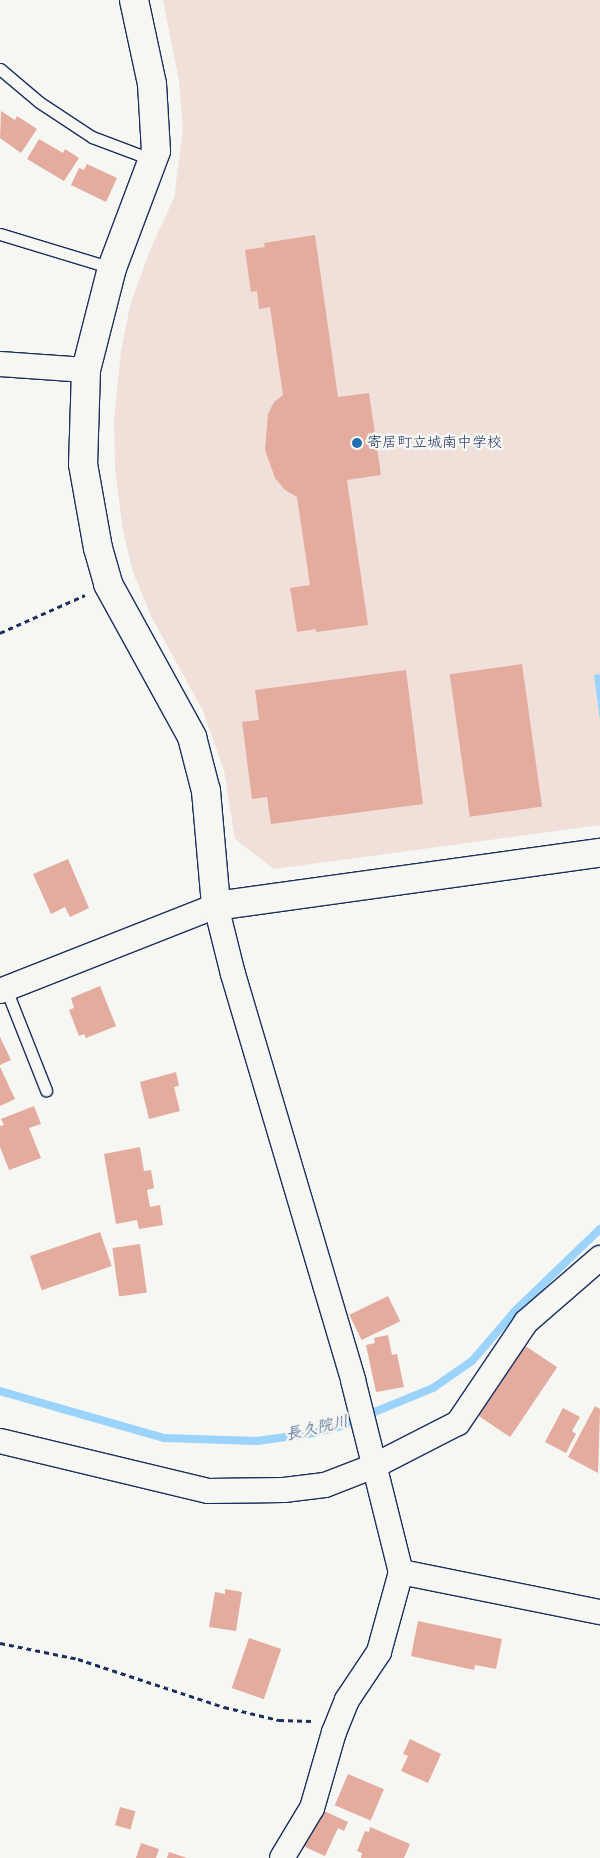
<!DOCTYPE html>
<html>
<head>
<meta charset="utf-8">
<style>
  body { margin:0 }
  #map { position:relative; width:600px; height:1858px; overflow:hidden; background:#f6f6f2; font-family:Itim,"Klee One",sans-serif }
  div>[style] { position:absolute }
  .built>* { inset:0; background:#f1e0d9 }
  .water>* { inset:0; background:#9bd3fa }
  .stream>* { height:8px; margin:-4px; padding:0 4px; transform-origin:4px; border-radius:4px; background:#9bd3fa }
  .building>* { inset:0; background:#e4ab9f; transform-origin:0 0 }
  .path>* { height:3px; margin-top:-1.5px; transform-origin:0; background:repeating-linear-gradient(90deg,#1b2f5e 0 5px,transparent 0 9px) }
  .roads { filter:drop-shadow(1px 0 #1b2f5e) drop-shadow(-1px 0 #1b2f5e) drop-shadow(0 1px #1b2f5e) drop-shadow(0 -1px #1b2f5e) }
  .service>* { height:11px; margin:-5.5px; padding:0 5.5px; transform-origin:5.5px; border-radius:5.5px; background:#f6f6f2 }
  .minor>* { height:24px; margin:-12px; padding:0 12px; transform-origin:12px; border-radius:12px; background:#f6f6f2 }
  .tertiary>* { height:28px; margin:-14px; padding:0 14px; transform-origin:14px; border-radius:14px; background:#f6f6f2 }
  .dots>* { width:14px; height:14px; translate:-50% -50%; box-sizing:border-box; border:2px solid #f6f6f2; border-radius:50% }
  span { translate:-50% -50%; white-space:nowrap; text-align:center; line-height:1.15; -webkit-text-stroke:5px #f6f6f2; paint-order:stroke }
  .poi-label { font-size:15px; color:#1b2f5e }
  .left { translate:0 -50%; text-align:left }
  .water-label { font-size:16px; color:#3b5885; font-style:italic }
</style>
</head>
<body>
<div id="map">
  <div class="built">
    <div style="clip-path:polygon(163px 0,600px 0,600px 825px,274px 869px,235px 839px,224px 770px,203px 711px,151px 616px,133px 572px,123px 531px,115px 468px,114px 419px,121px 351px,130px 306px,150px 250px,174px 198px,183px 128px,179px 81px)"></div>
  </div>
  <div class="water">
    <div style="clip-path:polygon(600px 674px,600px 720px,594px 675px)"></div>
  </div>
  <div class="stream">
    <div style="left:0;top:1391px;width:171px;rotate:16deg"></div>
    <div style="left:164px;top:1438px;width:93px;rotate:1.8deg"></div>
    <div style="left:257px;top:1441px;width:58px;rotate:-8deg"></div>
    <div style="left:314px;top:1433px;width:25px;rotate:-14deg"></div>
    <div style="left:338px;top:1427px;width:103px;rotate:-22.3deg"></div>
    <div style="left:433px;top:1388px;width:47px;rotate:-34.7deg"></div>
    <div style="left:472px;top:1361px;width:66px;rotate:-49.3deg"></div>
    <div style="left:515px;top:1311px;width:118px;rotate:-44deg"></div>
  </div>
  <div class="building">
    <div style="clip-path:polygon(1px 111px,15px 120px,17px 116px,37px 129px,21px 153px,0 138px)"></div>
    <div style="clip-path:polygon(39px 139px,63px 153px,65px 149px,79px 158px,64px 181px,27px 159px)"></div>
    <div style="clip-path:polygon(87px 164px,117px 178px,106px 202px,71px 185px,79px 168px,84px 170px)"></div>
    <div style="clip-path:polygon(315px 235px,338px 397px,369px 393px,381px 475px,347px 480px,368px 625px,316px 632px,316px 629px,297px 632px,290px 588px,310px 585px,297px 497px,285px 490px,275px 478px,265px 450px,268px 414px,274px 402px,283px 395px,270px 307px,259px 309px,257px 291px,251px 292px,245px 250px,265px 247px,264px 243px)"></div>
    <div style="left:522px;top:664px;width:144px;height:73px;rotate:82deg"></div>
    <div style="clip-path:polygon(406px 670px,423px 804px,271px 824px,267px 797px,252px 799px,242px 722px,259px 720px,255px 690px)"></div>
    <div style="clip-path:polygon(68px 859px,89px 908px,70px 917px,65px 907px,51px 914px,33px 874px)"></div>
    <div style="clip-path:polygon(100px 986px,116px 1026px,86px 1038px,84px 1034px,79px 1036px,69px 1010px,74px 1008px,71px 998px)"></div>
    <div style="clip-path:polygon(0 1037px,11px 1060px,0 1065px)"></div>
    <div style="clip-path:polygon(0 1067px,15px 1099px,0 1106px)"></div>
    <div style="clip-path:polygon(176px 1072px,179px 1086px,174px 1087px,180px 1111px,149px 1119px,140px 1082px)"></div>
    <div style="clip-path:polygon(34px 1106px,41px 1124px,29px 1128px,41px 1158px,9px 1170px,0 1147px,0 1126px,4px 1125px,1px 1119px)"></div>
    <div style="clip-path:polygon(140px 1147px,144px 1171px,151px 1170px,154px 1188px,147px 1190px,150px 1207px,160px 1205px,163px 1225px,139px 1229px,137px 1220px,116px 1224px,104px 1154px)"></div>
    <div style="left:100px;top:1232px;width:36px;height:74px;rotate:71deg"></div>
    <div style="left:140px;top:1244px;width:49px;height:28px;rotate:82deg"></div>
    <div style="left:388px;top:1296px;width:28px;height:43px;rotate:64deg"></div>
    <div style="clip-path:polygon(388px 1335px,392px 1355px,397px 1354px,404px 1387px,376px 1392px,366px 1345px,375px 1343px,374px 1338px)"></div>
    <div style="left:524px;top:1345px;width:40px;height:84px;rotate:34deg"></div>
    <div style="clip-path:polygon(595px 1406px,600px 1409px,598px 1473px,568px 1457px)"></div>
    <div style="clip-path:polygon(563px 1408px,580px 1417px,572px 1431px,576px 1434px,566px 1453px,545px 1442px)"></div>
    <div style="clip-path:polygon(225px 1589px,242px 1592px,236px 1631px,209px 1627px,215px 1592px,225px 1594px)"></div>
    <div style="clip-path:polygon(418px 1621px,502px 1639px,496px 1669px,475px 1665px,474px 1670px,411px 1656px)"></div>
    <div style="left:249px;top:1638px;width:34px;height:53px;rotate:19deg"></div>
    <div style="clip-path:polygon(410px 1739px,441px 1754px,428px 1783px,401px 1771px,408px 1756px,403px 1754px)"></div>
    <div style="left:348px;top:1774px;width:39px;height:34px;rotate:23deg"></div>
    <div style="left:120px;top:1807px;width:16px;height:19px;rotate:15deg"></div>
    <div style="clip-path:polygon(320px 1809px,348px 1822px,344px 1831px,338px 1828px,325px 1856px,303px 1846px)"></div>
    <div style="clip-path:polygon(370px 1827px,410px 1844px,404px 1858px,361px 1858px,362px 1853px,357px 1851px,365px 1831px,369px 1832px)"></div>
    <div style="clip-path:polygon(141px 1843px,159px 1849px,156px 1858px,136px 1858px)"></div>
    <div style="clip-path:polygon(169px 1852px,187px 1858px,167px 1858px)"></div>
  </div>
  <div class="path">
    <div style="left:0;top:633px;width:93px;rotate:-24.1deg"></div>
    <div style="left:0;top:1643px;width:80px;rotate:11.6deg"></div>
    <div style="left:78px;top:1659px;width:154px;rotate:18.2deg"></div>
    <div style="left:224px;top:1707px;width:57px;rotate:13.3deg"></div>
    <div style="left:279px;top:1720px;width:32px;rotate:2deg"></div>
  </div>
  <div class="roads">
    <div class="service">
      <div style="left:0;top:69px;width:51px;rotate:40.2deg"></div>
      <div style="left:39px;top:102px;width:64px;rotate:33.4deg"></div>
      <div style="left:92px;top:137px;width:65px;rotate:20.7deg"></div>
      <div style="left:0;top:234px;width:117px;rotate:16.9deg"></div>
      <div style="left:6px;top:989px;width:109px;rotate:68.4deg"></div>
    </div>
    <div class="minor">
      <div style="left:0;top:364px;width:86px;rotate:4deg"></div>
      <div style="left:0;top:991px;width:232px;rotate:-21.5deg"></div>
      <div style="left:216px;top:906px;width:70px;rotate:76deg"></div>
      <div style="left:233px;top:974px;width:423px;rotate:73.5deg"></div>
      <div style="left:353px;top:1380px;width:198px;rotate:76deg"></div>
      <div style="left:401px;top:1572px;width:83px;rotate:105.4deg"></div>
      <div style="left:379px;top:1652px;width:58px;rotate:123.7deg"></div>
      <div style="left:347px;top:1700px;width:35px;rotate:112deg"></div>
      <div style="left:334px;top:1732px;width:79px;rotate:106.1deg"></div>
      <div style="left:312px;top:1808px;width:58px;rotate:121deg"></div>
      <div style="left:0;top:1441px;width:214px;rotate:13.5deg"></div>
      <div style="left:208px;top:1491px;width:76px;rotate:-0.8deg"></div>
      <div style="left:284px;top:1490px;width:41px;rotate:-7deg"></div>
      <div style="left:325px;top:1485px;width:53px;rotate:-21.2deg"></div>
      <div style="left:374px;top:1466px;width:94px;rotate:-27.1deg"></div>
      <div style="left:458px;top:1423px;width:122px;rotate:-56deg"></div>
      <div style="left:526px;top:1322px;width:98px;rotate:-40.9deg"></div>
      <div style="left:401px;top:1572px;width:203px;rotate:11.4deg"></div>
    </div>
    <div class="tertiary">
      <div style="left:134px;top:0;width:86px;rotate:77.9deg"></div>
      <div style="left:152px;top:84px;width:67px;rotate:86.6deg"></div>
      <div style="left:156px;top:151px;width:125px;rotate:110.6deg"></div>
      <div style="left:112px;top:268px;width:105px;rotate:104.3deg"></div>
      <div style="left:86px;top:370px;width:94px;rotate:91.8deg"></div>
      <div style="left:83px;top:464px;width:85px;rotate:79.9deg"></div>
      <div style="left:98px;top:548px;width:37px;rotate:74deg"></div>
      <div style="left:108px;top:584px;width:175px;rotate:61.2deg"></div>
      <div style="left:192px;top:737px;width:56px;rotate:75.5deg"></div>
      <div style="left:206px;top:791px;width:115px;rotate:85deg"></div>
      <div style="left:216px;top:906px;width:388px;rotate:-7.9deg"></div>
    </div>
  </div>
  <div class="dots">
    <div style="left:357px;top:443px;background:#1f6fb2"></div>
  </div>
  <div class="poi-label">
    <span class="left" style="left:367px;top:443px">寄居町立城南中学校</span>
  </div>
  <div class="water-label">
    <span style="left:317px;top:1428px;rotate:-13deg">長久院川</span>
  </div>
</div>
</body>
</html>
